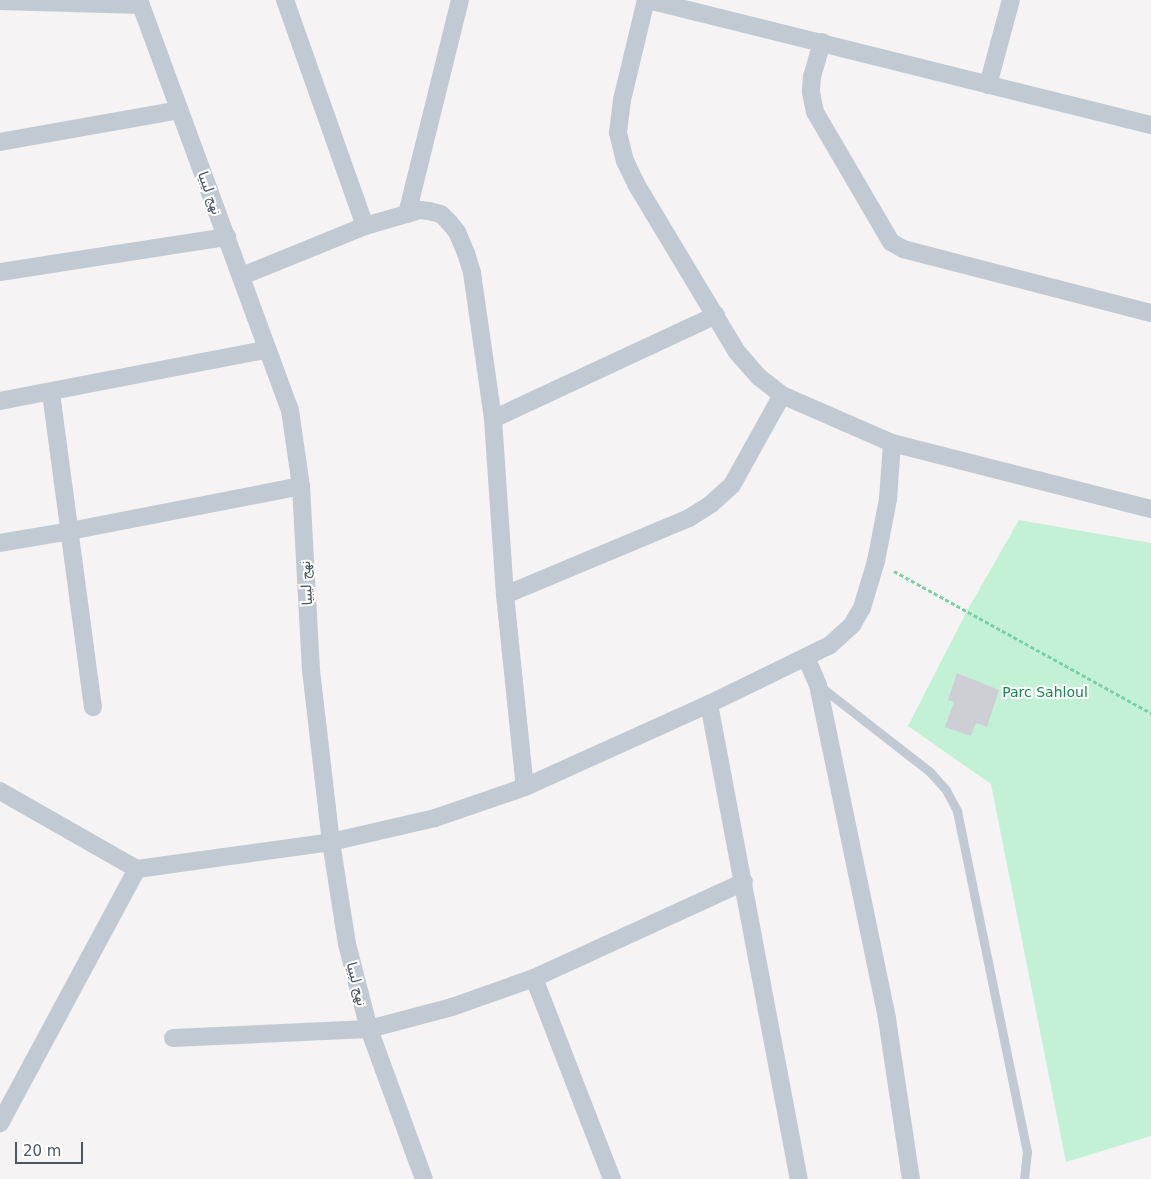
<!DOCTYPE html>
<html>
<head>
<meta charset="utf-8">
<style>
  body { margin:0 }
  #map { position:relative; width:1151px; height:1179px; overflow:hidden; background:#f5f3f3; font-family:"DejaVu Sans","Noto Sans Arabic",sans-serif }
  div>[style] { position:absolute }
  .green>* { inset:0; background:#c3f1d5 }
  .building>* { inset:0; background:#cdcfd5 }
  .path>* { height:3px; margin-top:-1.5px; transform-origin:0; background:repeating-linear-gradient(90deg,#7ad0a6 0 4px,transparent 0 6.5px) }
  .lane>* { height:9px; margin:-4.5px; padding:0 4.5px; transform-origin:4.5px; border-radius:4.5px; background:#c1cad2 }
  .street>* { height:18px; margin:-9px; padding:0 9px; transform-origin:9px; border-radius:9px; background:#c1cad2 }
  span { translate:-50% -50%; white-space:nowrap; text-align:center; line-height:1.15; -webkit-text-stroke:4px #fff; paint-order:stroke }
  .street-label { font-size:14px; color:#4a5661 }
  .park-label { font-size:14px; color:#17864f }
  .scale { position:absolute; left:15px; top:1142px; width:68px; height:22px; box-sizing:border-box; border:2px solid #4a5661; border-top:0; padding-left:6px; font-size:15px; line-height:18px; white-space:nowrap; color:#4a5661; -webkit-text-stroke:4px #fff; paint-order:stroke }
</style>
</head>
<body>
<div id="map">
  <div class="green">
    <div style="clip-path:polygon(1019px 520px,1151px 543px,1151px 1136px,1066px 1162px,991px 784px,908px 726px,967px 611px)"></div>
  </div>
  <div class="building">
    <div style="clip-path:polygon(957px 673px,999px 690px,987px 727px,976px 723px,971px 736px,945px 727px,954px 702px,948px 700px)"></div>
  </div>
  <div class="path">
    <div style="left:894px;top:571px;width:294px;rotate:28.9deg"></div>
  </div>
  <div class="lane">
    <div style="left:821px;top:687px;width:138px;rotate:37.9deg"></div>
    <div style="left:930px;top:772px;width:24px;rotate:48deg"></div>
    <div style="left:946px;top:790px;width:24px;rotate:62deg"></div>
    <div style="left:957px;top:811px;width:347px;rotate:78.4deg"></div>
    <div style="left:1027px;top:1151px;width:28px;rotate:96deg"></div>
  </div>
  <div class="street">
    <div style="left:139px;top:0;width:437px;rotate:69.8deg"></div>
    <div style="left:290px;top:410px;width:77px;rotate:81.8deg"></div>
    <div style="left:301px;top:486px;width:184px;rotate:86.9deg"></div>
    <div style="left:311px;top:670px;width:173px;rotate:83.4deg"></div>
    <div style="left:331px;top:842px;width:103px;rotate:81.1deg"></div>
    <div style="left:347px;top:944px;width:88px;rotate:75.5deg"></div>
    <div style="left:369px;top:1029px;width:160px;rotate:69.9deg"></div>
    <div style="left:646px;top:0;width:103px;rotate:103.5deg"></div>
    <div style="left:622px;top:100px;width:33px;rotate:97deg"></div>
    <div style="left:618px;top:133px;width:29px;rotate:76deg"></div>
    <div style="left:625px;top:161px;width:25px;rotate:64deg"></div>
    <div style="left:636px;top:184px;width:196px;rotate:59deg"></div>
    <div style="left:737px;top:352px;width:33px;rotate:49deg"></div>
    <div style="left:759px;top:377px;width:29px;rotate:38deg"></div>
    <div style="left:782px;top:395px;width:120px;rotate:23.6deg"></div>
    <div style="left:892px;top:443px;width:267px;rotate:14.3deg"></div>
    <div style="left:648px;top:0;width:518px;rotate:13.96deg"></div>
    <div style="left:0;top:1px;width:141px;rotate:1.6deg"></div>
    <div style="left:822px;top:42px;width:35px;rotate:106deg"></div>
    <div style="left:812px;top:76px;width:16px;rotate:94deg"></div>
    <div style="left:811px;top:92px;width:20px;rotate:79deg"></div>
    <div style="left:815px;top:112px;width:151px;rotate:59.7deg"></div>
    <div style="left:891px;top:242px;width:14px;rotate:30deg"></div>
    <div style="left:903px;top:249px;width:256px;rotate:14.5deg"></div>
    <div style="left:988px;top:85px;width:88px;rotate:-74.9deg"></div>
    <div style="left:0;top:142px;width:182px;rotate:-10.1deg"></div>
    <div style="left:407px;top:214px;width:220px;rotate:-76.1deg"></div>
    <div style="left:365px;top:226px;width:57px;rotate:-16.2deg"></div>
    <div style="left:420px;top:210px;width:9px;rotate:6deg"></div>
    <div style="left:429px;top:211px;width:12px;rotate:14deg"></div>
    <div style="left:441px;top:214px;width:11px;rotate:45deg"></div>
    <div style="left:449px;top:222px;width:13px;rotate:51deg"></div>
    <div style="left:457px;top:232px;width:23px;rotate:67deg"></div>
    <div style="left:466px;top:253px;width:21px;rotate:73deg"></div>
    <div style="left:472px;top:273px;width:148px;rotate:81.8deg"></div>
    <div style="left:493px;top:419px;width:176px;rotate:86.1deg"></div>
    <div style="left:505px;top:595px;width:193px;rotate:84.1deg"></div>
    <div style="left:0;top:272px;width:230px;rotate:-8.8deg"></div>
    <div style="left:242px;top:276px;width:133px;rotate:-22.1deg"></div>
    <div style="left:365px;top:226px;width:240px;rotate:-109.5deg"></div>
    <div style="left:51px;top:393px;width:317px;rotate:82.4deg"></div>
    <div style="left:0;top:401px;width:271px;rotate:-10.9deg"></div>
    <div style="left:493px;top:419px;width:246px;rotate:-25deg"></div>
    <div style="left:0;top:543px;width:71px;rotate:-9.7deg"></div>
    <div style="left:70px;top:531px;width:235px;rotate:-11deg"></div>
    <div style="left:505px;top:595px;width:199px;rotate:-22.7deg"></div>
    <div style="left:689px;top:518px;width:26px;rotate:-32deg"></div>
    <div style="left:711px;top:504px;width:28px;rotate:-42deg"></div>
    <div style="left:732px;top:485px;width:103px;rotate:-60.9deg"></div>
    <div style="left:806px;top:657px;width:30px;rotate:67deg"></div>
    <div style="left:818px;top:685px;width:341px;rotate:78.3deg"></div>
    <div style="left:887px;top:1019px;width:162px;rotate:81.5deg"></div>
    <div style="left:709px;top:704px;width:483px;rotate:79.3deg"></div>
    <div style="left:0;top:791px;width:158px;rotate:29.7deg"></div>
    <div style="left:137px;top:869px;width:289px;rotate:118.3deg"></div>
    <div style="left:137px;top:869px;width:196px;rotate:-7.9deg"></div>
    <div style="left:331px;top:842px;width:107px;rotate:-13deg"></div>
    <div style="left:435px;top:818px;width:95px;rotate:-19deg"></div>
    <div style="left:525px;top:787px;width:202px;rotate:-24.3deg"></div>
    <div style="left:709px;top:704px;width:135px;rotate:-26deg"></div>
    <div style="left:830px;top:645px;width:30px;rotate:-42deg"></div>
    <div style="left:852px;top:625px;width:20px;rotate:-60deg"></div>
    <div style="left:862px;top:608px;width:49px;rotate:-73.4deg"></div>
    <div style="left:876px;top:561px;width:63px;rotate:-79deg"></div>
    <div style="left:888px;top:499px;width:56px;rotate:-85.9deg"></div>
    <div style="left:534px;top:978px;width:216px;rotate:68.8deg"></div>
    <div style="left:173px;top:1038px;width:196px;rotate:-2.6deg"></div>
    <div style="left:369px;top:1029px;width:86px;rotate:-14.8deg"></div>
    <div style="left:452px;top:1007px;width:87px;rotate:-19.5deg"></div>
    <div style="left:534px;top:978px;width:231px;rotate:-24.6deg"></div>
  </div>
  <div class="street-label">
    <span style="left:210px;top:193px;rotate:70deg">نهج ليبيا</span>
    <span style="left:306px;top:583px;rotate:-93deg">نهج ليبيا</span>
    <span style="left:357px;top:984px;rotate:75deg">نهج ليبيا</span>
  </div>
  <div class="park-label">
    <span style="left:1045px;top:692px">Parc Sahloul</span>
  </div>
  <div class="scale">20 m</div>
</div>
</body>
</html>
